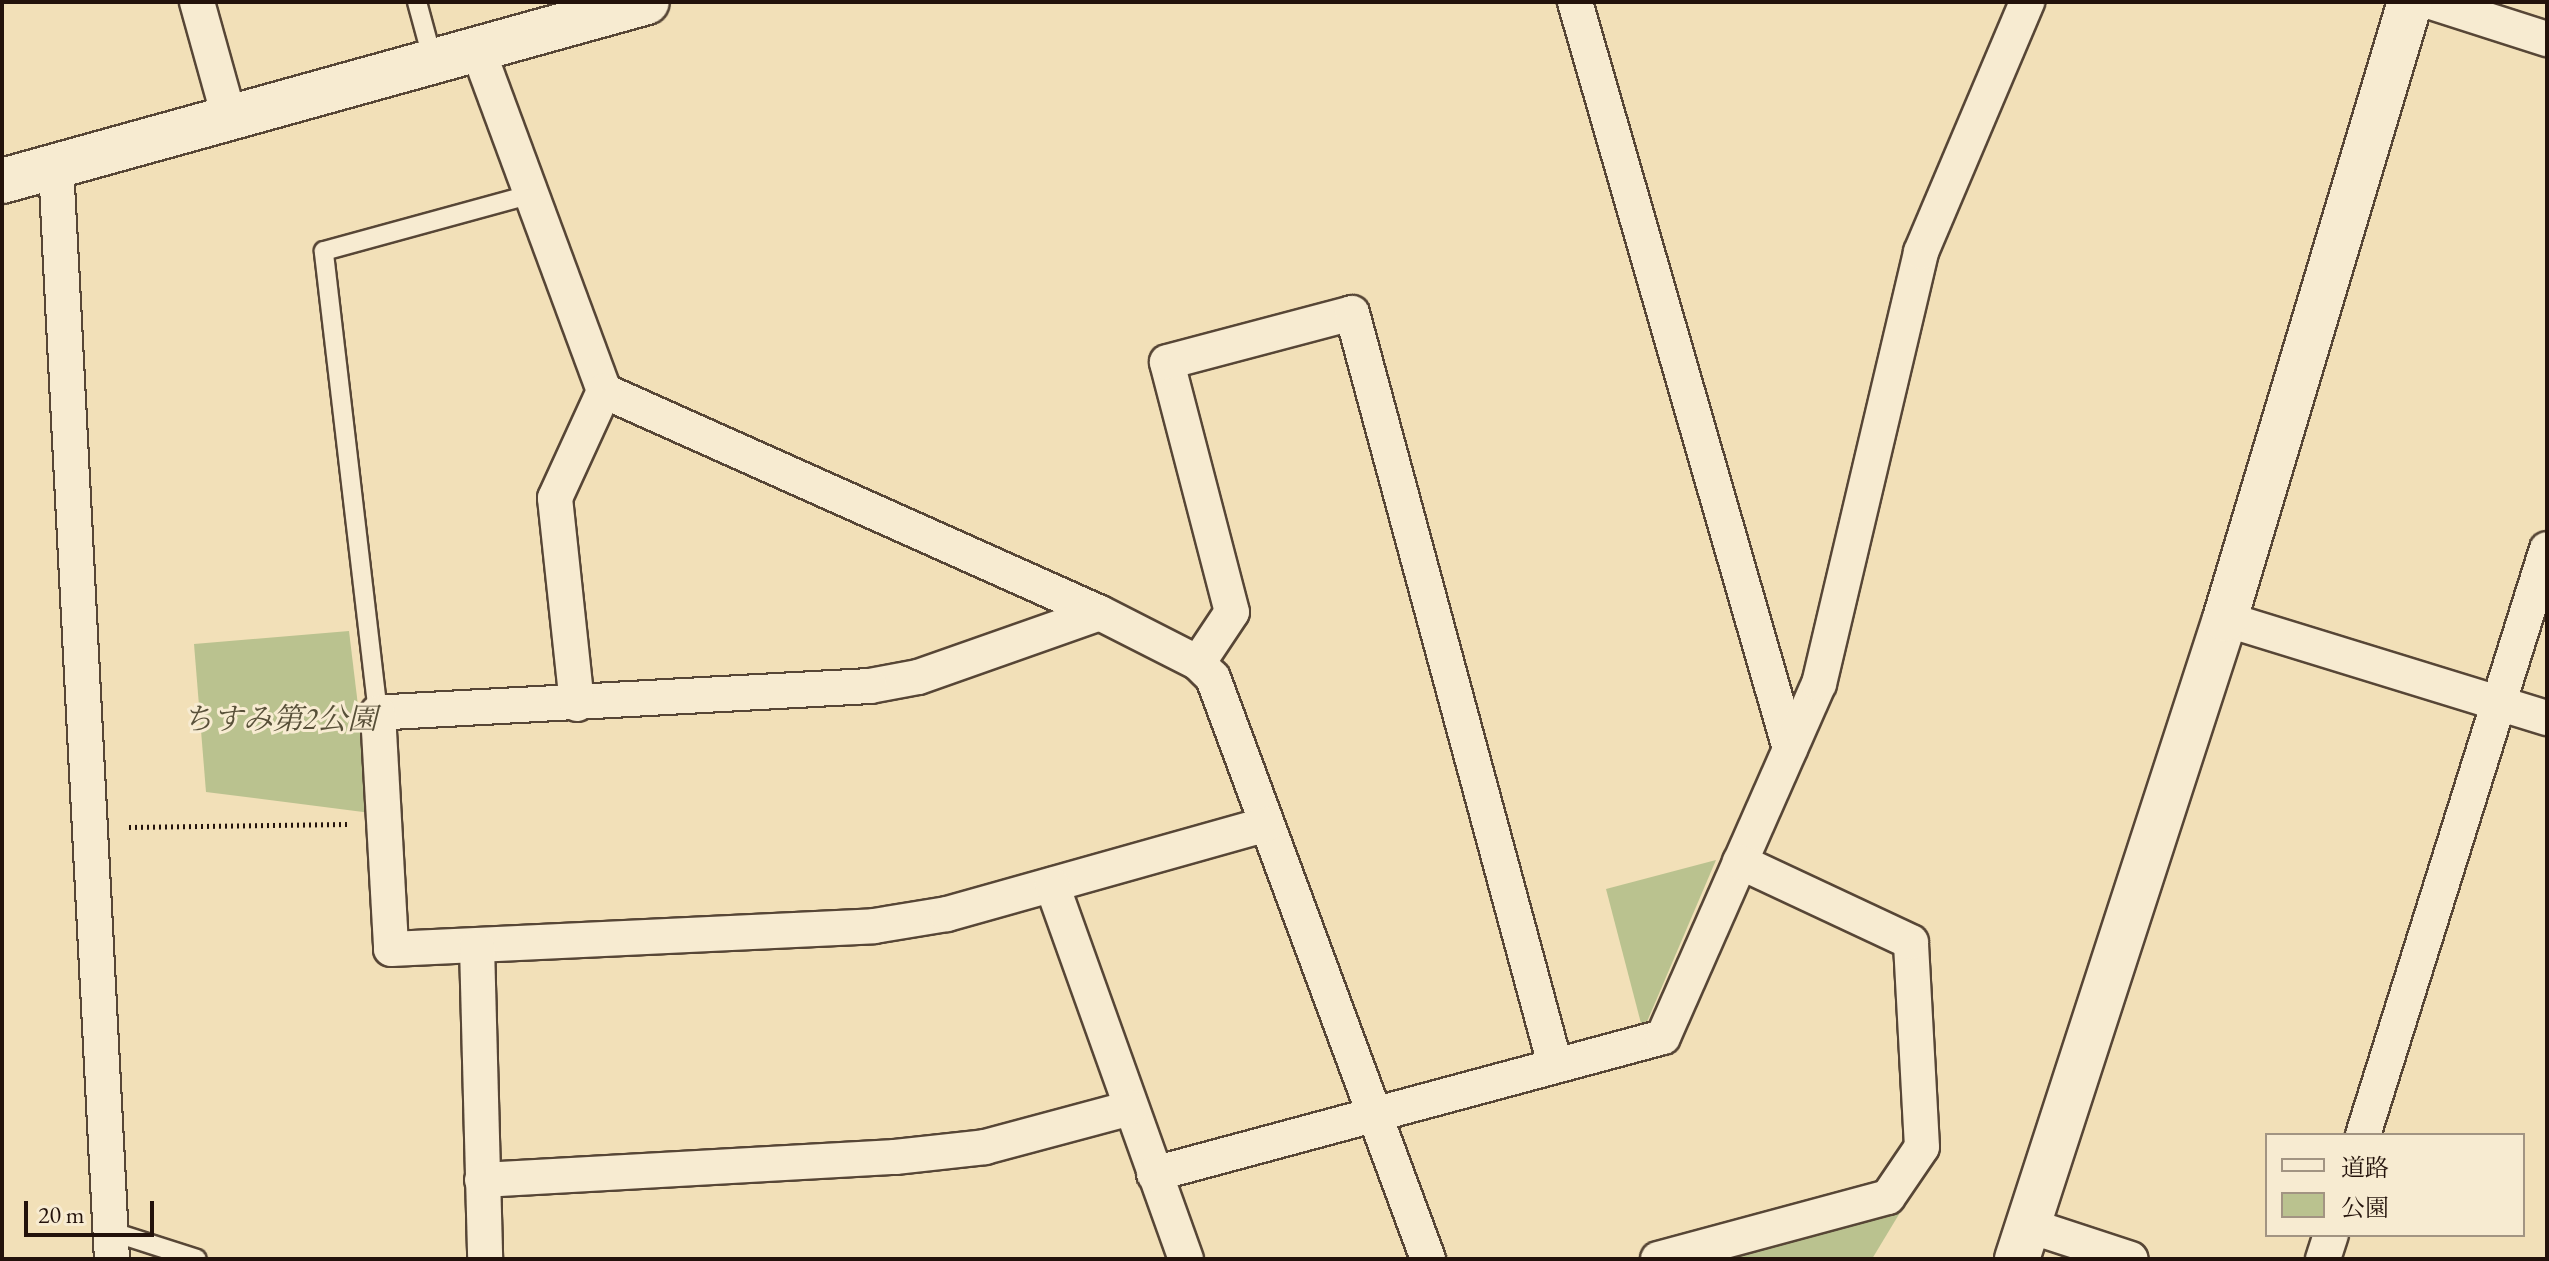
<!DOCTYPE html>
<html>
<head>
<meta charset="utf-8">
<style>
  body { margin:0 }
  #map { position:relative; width:2549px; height:1261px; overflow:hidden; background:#f2e0b8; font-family:"EB Garamond","Noto Serif JP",serif }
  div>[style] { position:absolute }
  .green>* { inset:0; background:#bac28f }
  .path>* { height:5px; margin-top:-2.5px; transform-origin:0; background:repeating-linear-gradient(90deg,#23120b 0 2px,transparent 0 6px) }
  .roads { filter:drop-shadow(2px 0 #574636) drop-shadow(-2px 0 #574636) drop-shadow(0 2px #574636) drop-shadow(0 -2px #574636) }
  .lane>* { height:18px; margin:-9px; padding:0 9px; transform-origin:9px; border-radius:9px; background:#f7ebd1 }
  .street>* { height:34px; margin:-17px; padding:0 17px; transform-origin:17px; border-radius:17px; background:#f7ebd1 }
  .secondary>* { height:44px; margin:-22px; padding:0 22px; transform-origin:22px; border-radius:22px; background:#f7ebd1 }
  span { translate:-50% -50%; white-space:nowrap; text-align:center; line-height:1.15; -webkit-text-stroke:6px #f7ebd1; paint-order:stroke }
  .park-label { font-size:30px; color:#585039; font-style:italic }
  .frame { position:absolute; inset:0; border:4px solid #23120b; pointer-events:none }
  .legend { position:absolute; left:2265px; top:1133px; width:260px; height:104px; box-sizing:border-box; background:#f7ebd1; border:2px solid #a29482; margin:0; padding:10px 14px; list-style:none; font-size:24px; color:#23120b }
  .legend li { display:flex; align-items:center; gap:16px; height:40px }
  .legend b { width:40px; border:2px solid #a29482 }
  .scale { position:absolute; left:24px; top:1201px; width:130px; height:36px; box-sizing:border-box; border:4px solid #23120b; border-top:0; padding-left:10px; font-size:24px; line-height:28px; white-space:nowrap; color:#23120b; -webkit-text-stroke:6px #f7ebd1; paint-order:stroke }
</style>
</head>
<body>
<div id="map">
  <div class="green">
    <div style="clip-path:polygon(349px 631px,371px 813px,206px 792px,194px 644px)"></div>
    <div style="clip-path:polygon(1716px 860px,1643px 1031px,1606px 889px)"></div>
    <div style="clip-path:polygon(1907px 1201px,1872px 1259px,1693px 1259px)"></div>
  </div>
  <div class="path">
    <div style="left:129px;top:827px;width:218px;rotate:-0.8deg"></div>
  </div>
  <div class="roads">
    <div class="lane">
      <div style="left:417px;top:2px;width:61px;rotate:74.8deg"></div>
      <div style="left:378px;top:713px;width:465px;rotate:-96.7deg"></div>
      <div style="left:324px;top:251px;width:216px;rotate:-15.3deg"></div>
      <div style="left:110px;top:1231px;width:91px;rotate:17.8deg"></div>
    </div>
    <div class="street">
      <div style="left:197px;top:2px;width:123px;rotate:74.4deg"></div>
      <div style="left:1575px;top:2px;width:777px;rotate:73.94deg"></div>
      <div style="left:2431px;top:2px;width:122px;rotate:17.7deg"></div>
      <div style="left:478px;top:50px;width:364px;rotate:69.7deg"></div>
      <div style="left:604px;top:391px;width:543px;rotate:24.11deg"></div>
      <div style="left:1100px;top:613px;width:110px;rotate:27deg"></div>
      <div style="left:1198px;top:663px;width:21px;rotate:45deg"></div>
      <div style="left:1213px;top:678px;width:620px;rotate:69.69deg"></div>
      <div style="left:56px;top:166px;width:1094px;rotate:87.07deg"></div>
      <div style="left:1100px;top:613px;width:193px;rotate:160.6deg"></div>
      <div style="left:918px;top:677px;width:49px;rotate:169.4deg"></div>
      <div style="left:870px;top:686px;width:493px;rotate:176.9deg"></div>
      <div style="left:378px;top:713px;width:236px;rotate:86.8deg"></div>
      <div style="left:391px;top:949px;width:484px;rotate:-2.7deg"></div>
      <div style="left:874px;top:926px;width:74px;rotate:-9.3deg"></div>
      <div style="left:947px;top:914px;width:332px;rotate:-15.7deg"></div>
      <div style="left:2225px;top:619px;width:337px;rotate:17.1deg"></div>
      <div style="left:1198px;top:663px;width:61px;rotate:-56.3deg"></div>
      <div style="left:1232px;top:612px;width:258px;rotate:-104.6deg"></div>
      <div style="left:1167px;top:362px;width:191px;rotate:-14.8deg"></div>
      <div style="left:1352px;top:313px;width:779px;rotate:74.89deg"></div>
      <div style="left:577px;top:704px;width:207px;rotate:-96.1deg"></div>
      <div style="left:555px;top:498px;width:118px;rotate:-65.4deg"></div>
      <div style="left:1052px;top:885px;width:397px;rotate:70.3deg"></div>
      <div style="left:477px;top:946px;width:313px;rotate:88.5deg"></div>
      <div style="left:2363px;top:1135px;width:614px;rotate:-72.57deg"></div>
      <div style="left:1154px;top:1174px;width:527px;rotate:-15.06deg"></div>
      <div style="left:1663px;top:1037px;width:386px;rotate:-66.2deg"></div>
      <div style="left:1819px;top:684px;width:444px;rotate:-76.7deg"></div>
      <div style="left:1921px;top:252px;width:272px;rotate:-67deg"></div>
      <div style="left:482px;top:1180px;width:414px;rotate:-3.2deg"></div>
      <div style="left:895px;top:1157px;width:91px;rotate:-6.3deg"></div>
      <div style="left:985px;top:1147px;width:151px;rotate:-15deg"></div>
      <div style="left:2027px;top:1225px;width:109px;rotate:18.1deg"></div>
      <div style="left:1658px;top:1259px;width:238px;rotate:-15.1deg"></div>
      <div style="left:1888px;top:1197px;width:60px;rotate:-55.8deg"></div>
      <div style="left:1922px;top:1147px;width:205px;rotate:-93.1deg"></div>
      <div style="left:1911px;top:942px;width:189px;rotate:-154.9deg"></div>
      <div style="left:2323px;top:1259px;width:25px;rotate:-72deg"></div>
    </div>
    <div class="secondary">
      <div style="left:2px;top:181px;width:669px;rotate:-15.51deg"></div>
      <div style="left:2017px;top:1259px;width:673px;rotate:-72deg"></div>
      <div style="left:2225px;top:619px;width:644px;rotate:-73.31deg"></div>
    </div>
  </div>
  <div class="park-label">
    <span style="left:280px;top:719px">ちすみ第2公園</span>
  </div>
  <div class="frame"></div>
  <ul class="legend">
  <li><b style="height:10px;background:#f7ebd1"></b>道路</li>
  <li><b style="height:22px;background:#bac28f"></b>公園</li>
  </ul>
  <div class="scale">20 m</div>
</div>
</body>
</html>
